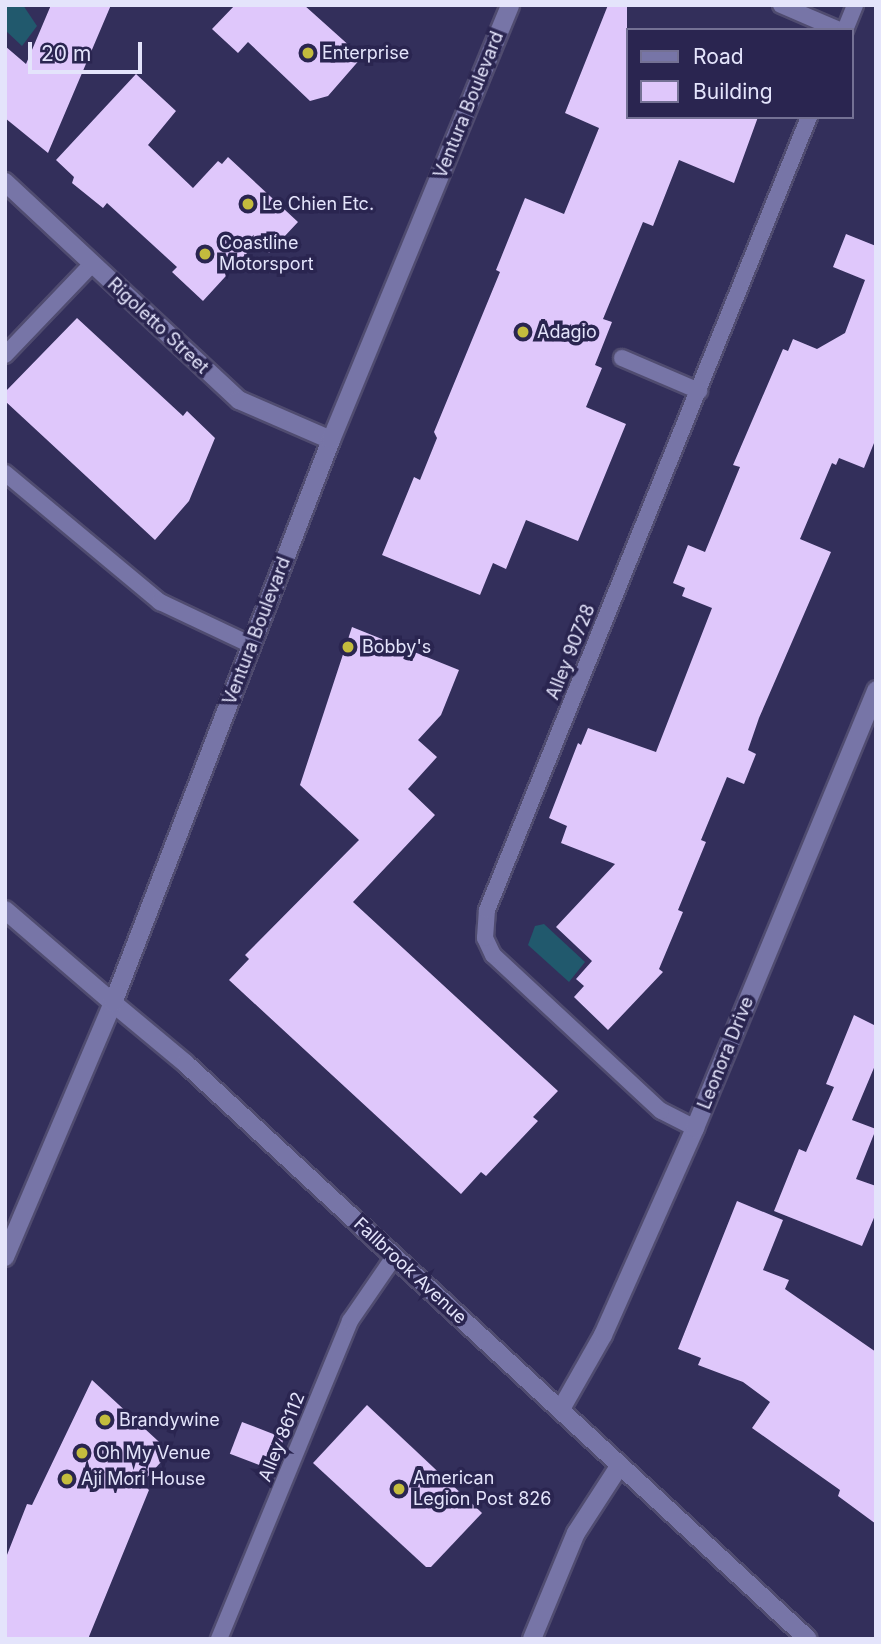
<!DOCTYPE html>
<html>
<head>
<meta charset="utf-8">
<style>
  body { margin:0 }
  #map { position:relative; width:881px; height:1644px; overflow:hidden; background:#332f5b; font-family:Inter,sans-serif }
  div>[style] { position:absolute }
  .water>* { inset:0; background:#21596d }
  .building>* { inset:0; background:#dfc7fb; transform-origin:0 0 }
  .roads { filter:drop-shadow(2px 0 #504c70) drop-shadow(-2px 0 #504c70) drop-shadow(0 2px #504c70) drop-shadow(0 -2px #504c70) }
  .service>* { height:16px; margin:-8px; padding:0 8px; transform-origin:8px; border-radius:8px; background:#7775a7 }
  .minor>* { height:18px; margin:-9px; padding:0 9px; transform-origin:9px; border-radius:9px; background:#7775a7 }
  .tertiary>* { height:18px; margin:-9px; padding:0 9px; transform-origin:9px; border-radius:9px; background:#7775a7 }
  .secondary>* { height:18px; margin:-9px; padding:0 9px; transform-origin:9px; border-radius:9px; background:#7775a7 }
  .dots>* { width:19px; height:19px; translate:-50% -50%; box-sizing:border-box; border:4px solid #2a2550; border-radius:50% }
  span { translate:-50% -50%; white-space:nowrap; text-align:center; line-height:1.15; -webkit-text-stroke:7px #2a2550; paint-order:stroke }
  .poi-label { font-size:18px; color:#e4e4fb }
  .left { translate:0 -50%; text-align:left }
  .street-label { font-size:18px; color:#e4e4fb }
  .frame { position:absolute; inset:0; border:7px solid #e4e4fb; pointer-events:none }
  .legend { position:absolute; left:626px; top:28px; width:228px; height:91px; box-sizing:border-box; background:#2a2550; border:2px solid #747194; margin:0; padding:9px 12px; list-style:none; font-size:21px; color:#e4e4fb }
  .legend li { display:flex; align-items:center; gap:14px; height:35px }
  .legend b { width:35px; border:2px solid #747194 }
  .scale { position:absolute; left:28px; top:42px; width:114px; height:32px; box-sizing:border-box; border:4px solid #e4e4fb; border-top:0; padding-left:9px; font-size:21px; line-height:24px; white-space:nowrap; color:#e4e4fb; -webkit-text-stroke:5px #2a2550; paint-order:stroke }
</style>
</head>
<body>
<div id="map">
  <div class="water">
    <div style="clip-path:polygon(5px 5px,23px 5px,37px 26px,22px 46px,5px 30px)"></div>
    <div style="clip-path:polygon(544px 924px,585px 962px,569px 982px,528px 945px,535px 926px)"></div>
  </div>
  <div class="building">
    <div style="clip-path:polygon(51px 5px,111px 5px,48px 153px,5px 118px,5px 46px,26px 64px)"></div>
    <div style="clip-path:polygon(235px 5px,304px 5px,362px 57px,328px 96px,310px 101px,248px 42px,238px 53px,212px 29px)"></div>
    <div style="clip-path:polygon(608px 5px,627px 5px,627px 117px,758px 117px,734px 183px,679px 160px,653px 226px,643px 222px,603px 319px,612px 322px,595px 365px,602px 368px,586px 407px,626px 424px,578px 541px,526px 520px,506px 569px,493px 563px,480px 595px,382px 555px,414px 477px,420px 480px,437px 438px,434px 432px,500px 272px,496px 270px,525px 198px,564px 214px,599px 128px,565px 113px)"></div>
    <div style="clip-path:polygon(136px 74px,176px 111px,148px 145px,193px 188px,218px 161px,222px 164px,228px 157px,298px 222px,269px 253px,258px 241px,203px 301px,172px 272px,177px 267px,107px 203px,103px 208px,72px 183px,74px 177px,56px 160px)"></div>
    <div style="clip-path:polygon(846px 234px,876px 246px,876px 438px,864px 468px,839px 458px,836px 465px,832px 463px,800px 539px,831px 552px,759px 718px,748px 750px,756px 754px,744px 784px,727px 777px,701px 840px,706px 842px,678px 910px,683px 912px,659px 969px,663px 972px,608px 1030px,574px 997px,584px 986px,576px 979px,592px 961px,556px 927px,615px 864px,561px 843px,567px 826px,549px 818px,578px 743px,581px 745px,588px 728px,656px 752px,712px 608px,682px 596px,685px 588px,673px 583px,688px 545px,705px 552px,740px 467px,733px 465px,783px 349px,788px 351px,793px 339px,817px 349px,845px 333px,865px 280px,833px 267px)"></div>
    <div style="clip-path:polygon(77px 318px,183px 416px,187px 411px,215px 438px,189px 501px,155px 540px,5px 401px,5px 392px)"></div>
    <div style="clip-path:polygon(352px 627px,459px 670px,441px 715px,418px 740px,437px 757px,408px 789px,435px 815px,353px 902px,558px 1091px,533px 1117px,538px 1121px,486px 1176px,481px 1172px,461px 1194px,229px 980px,249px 959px,245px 955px,359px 840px,300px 785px)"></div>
    <div style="clip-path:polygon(854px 1015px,876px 1026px,876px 1063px,852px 1120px,876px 1129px,856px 1179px,876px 1186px,876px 1213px,862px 1246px,774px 1211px,799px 1149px,806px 1152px,834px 1087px,826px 1084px)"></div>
    <div style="clip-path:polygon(737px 1201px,783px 1220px,763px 1270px,789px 1280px,785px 1289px,876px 1352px,876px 1524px,838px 1496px,840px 1490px,752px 1428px,770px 1402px,743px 1382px,698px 1365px,701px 1358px,678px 1349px)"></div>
    <div style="clip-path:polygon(92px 1380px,170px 1452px,142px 1483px,149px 1490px,88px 1639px,5px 1639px,5px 1560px,27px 1504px,32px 1505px)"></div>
    <div style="clip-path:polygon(367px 1405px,482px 1513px,431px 1567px,426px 1567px,313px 1463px)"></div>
    <div style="left:242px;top:1422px;width:45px;height:34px;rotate:21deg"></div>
  </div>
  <div class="roads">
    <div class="service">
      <div style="left:781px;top:5px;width:63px;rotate:23.3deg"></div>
      <div style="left:845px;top:30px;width:27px;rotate:-68deg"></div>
      <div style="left:5px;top:355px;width:124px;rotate:-46.3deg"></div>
      <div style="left:622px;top:358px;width:84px;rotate:23.2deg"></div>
      <div style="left:5px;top:473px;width:202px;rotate:39.8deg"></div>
      <div style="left:160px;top:602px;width:101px;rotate:25.3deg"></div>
      <div style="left:695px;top:1128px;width:38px;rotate:-153deg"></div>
      <div style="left:661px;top:1111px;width:229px;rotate:-137.1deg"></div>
      <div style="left:493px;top:955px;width:19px;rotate:-115deg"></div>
      <div style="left:485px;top:938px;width:28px;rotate:-86deg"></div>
      <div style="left:487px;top:910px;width:856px;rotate:-67.9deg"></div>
      <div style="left:219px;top:1639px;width:344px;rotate:-67.6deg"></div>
      <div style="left:350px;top:1321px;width:78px;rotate:-55.5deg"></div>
    </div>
    <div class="minor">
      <div style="left:5px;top:182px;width:320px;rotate:43deg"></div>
      <div style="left:239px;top:400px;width:100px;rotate:23.5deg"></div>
      <div style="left:561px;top:1409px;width:85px;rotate:-60.4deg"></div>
      <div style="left:603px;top:1335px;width:227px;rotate:-66deg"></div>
      <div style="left:695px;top:1128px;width:474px;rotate:-67.5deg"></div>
      <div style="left:532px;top:1639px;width:115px;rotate:-67.5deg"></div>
      <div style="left:576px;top:1533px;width:81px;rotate:-57.1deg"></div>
    </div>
    <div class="tertiary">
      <div style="left:5px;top:910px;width:143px;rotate:40.7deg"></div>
    </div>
    <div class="secondary">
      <div style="left:113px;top:1003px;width:94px;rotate:39.8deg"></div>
      <div style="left:185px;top:1063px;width:848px;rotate:42.76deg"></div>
      <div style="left:5px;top:1257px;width:276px;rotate:-67deg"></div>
      <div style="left:113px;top:1003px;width:604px;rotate:-68.83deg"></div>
      <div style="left:331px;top:440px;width:470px;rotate:-67.6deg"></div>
    </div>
  </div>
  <div class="dots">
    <div style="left:308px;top:53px;background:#c4bc3d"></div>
    <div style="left:248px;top:204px;background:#c4bc3d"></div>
    <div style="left:205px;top:254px;background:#c4bc3d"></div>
    <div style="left:523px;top:332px;background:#c4bc3d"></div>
    <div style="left:348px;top:647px;background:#c4bc3d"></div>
    <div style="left:105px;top:1420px;background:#c4bc3d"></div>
    <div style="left:82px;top:1453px;background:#c4bc3d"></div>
    <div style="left:67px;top:1479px;background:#c4bc3d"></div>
    <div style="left:399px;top:1489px;background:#c4bc3d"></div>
  </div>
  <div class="poi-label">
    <span class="left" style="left:322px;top:53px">Enterprise</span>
    <span class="left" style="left:262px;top:204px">Le Chien Etc.</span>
    <span class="left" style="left:219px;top:254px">Coastline<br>Motorsport</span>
    <span class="left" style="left:537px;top:332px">Adagio</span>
    <span class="left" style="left:362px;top:647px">Bobby's</span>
    <span class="left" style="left:119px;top:1420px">Brandywine</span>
    <span class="left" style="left:96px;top:1453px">Oh My Venue</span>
    <span class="left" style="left:81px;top:1479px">Aji Mori House</span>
    <span class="left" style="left:413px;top:1489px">American<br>Legion Post 826</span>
  </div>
  <div class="street-label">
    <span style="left:469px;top:105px;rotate:-68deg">Ventura Boulevard</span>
    <span style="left:158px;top:326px;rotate:43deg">Rigoletto Street</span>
    <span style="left:257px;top:631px;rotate:-69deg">Ventura Boulevard</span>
    <span style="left:571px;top:652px;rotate:-68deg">Alley 90728</span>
    <span style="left:726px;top:1053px;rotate:-68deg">Leonora Drive</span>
    <span style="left:410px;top:1271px;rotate:43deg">Fallbrook Avenue</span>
    <span style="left:282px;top:1437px;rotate:-68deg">Alley 86112</span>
  </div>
  <div class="frame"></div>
  <ul class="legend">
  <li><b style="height:9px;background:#7775a7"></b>Road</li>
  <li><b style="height:19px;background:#dfc7fb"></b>Building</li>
  </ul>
  <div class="scale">20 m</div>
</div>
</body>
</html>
